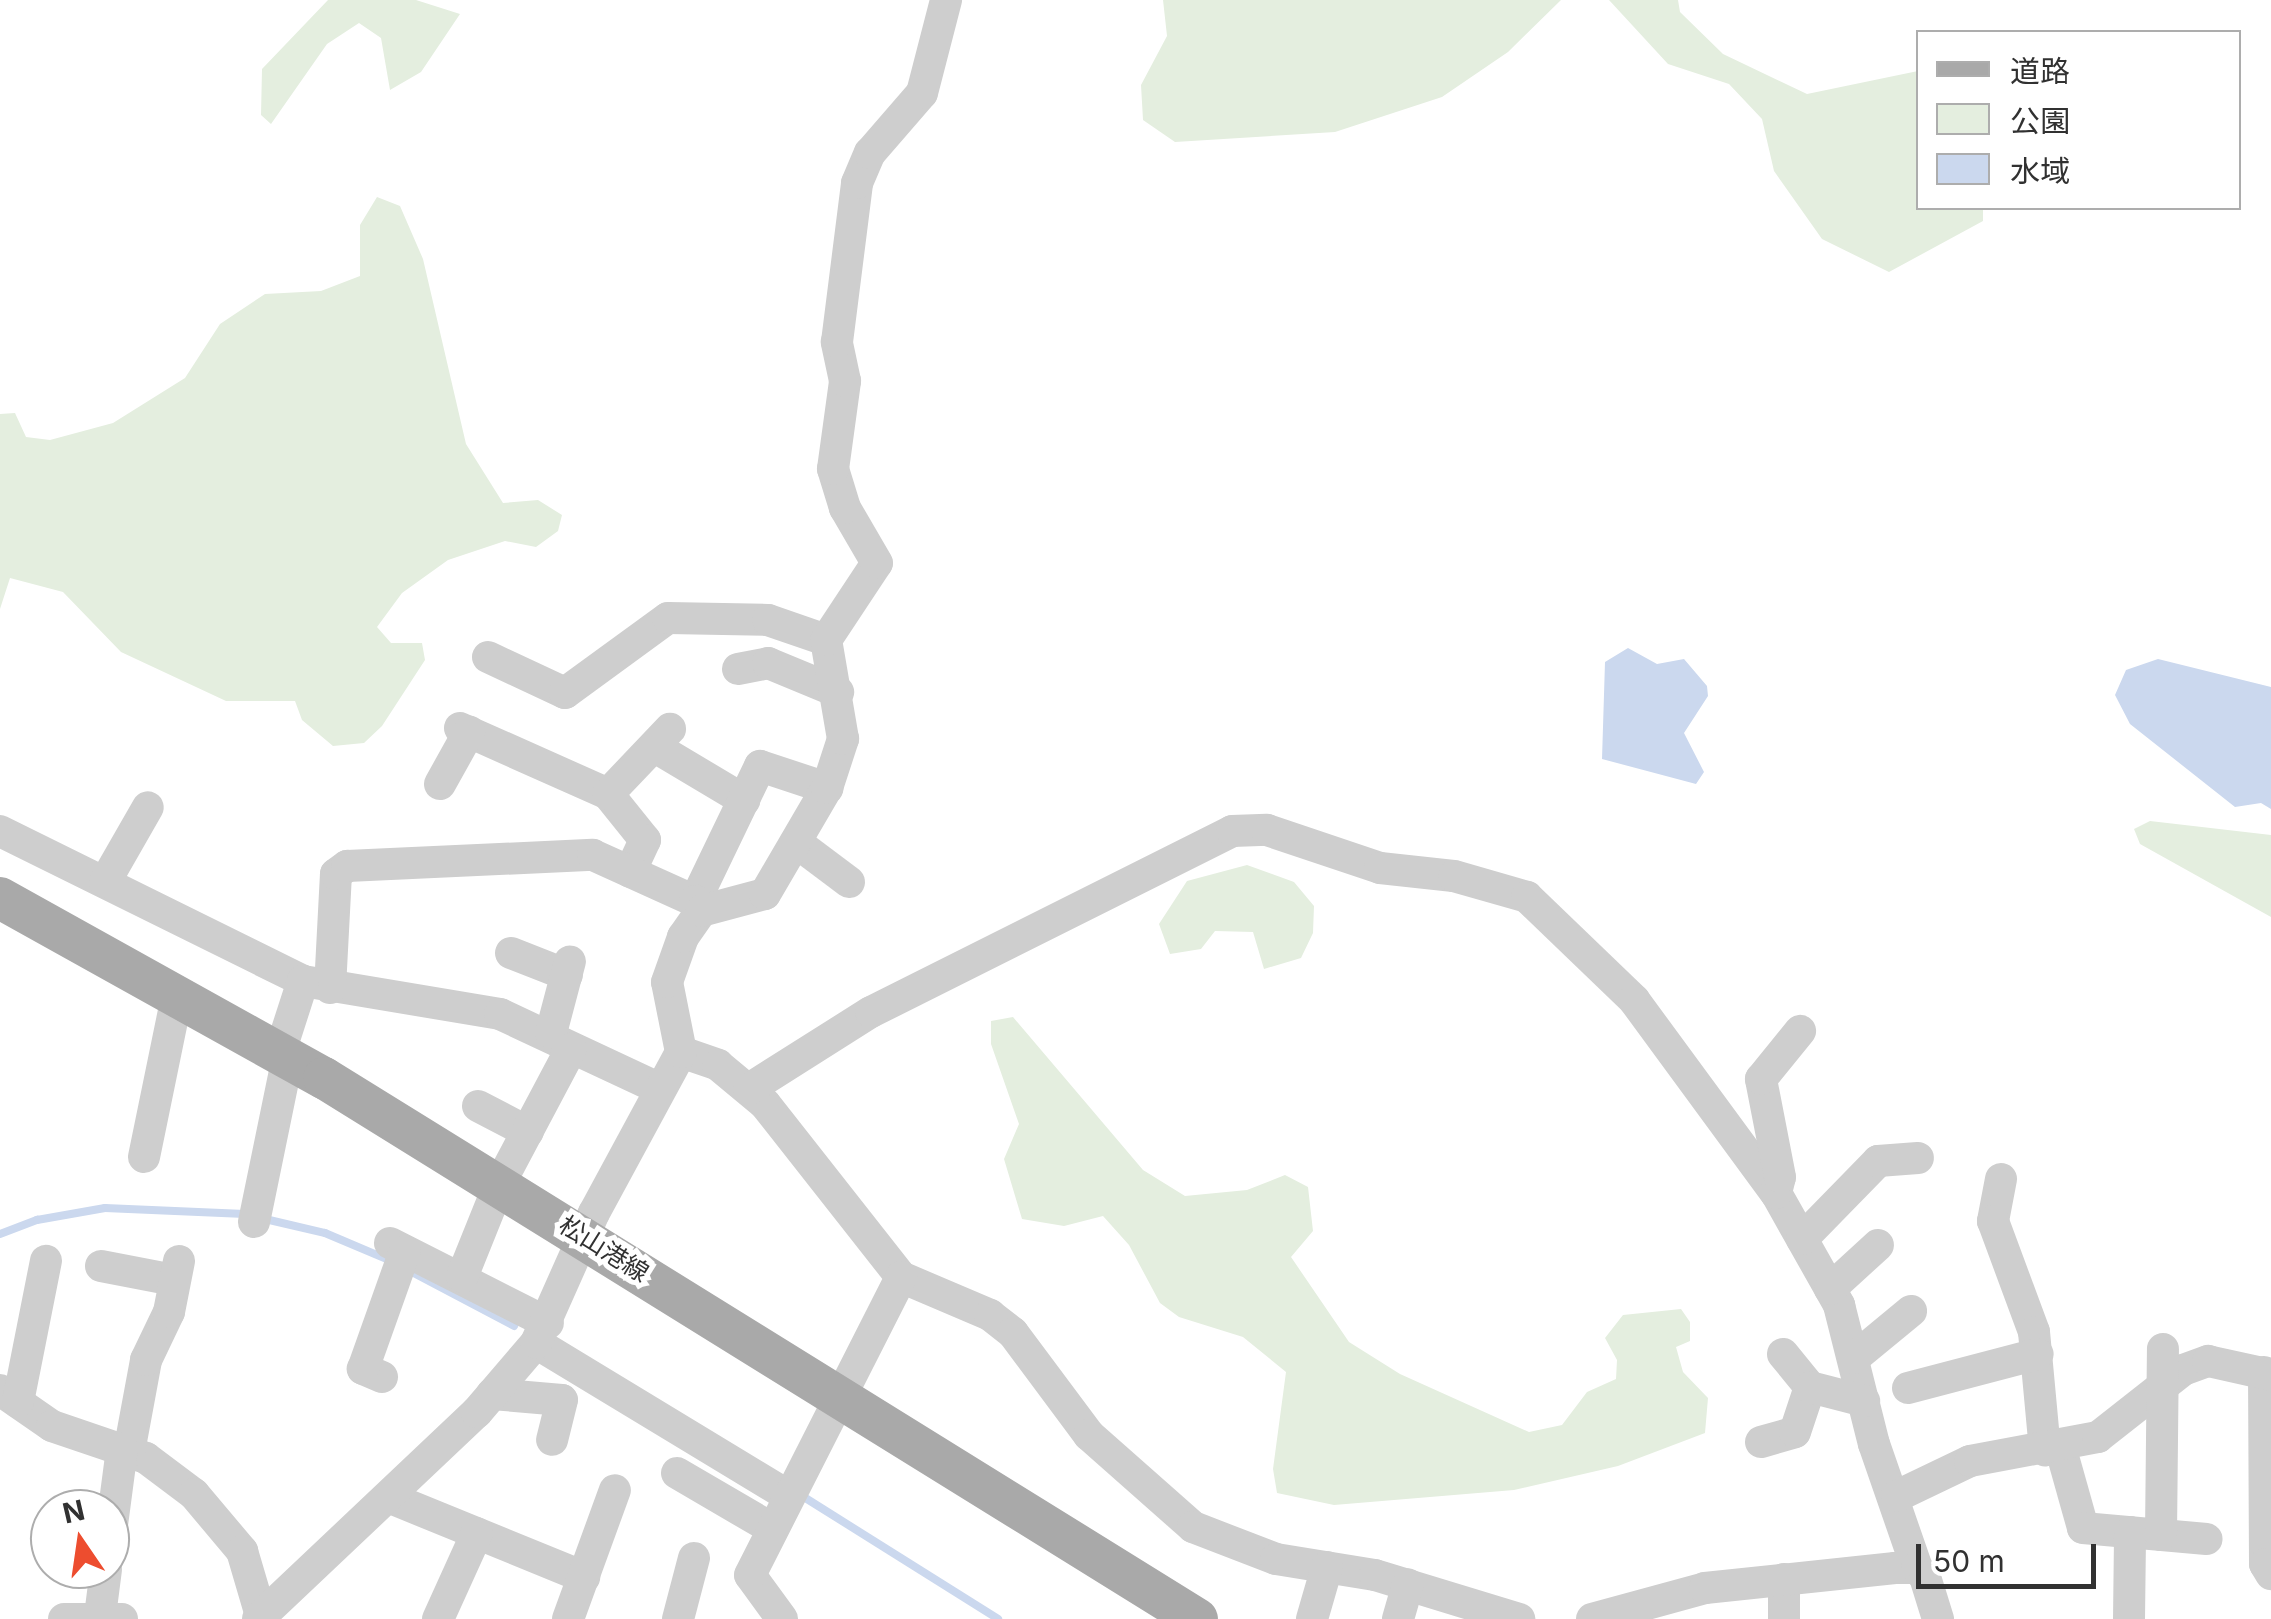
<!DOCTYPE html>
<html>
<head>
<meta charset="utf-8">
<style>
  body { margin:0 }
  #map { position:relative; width:2271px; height:1619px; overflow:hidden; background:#fff; font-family:Inter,"Noto Sans JP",sans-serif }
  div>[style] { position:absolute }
  .green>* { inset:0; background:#e4eedf }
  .water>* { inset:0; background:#cbd8ee }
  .stream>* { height:8px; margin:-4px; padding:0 4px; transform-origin:4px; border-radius:4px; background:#cbd8ee }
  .minor>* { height:32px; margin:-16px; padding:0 16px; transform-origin:16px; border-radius:16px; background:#cecece }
  .major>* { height:42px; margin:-21px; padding:0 21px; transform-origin:21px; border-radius:21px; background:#a9a9a9 }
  span { translate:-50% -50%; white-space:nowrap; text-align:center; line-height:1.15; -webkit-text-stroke:10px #fff; paint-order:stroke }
  .street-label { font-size:25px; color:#313131 }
  .legend { position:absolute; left:1916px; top:30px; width:325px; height:180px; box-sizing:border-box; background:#fff; border:2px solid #adadad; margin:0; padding:12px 18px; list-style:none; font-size:30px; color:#313131 }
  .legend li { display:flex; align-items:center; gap:20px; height:50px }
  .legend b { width:50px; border:2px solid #adadad }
  .north { position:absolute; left:30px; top:1489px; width:100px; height:100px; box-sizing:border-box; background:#fff; border:2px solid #adadad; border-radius:50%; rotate:347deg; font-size:28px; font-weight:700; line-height:40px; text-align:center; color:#313131 }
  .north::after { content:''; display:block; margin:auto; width:35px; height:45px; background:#ed4d2f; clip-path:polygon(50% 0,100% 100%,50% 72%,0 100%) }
  .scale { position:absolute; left:1916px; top:1544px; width:180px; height:45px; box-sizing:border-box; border:5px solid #313131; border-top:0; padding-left:12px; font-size:30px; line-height:35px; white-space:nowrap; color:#313131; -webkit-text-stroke:8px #fff; paint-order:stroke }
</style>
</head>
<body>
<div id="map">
  <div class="green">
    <div style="clip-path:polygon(328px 0,416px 0,460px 14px,421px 72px,390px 90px,381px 38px,359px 23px,327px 44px,271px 124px,261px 115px,262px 69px)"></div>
    <div style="clip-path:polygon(1163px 0,1561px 0,1508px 52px,1442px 97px,1335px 132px,1175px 142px,1143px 120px,1141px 85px,1167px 36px)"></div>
    <div style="clip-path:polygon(1609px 0,1678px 0,1680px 12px,1723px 54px,1807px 94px,1918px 71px,1918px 208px,1983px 208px,1983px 221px,1889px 272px,1822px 239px,1774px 171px,1762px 119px,1729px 84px,1668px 64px)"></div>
    <div style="clip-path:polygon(377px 197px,400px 206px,423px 259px,466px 444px,503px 503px,538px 500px,562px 515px,558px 531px,536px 547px,505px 541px,448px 560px,402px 593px,377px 627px,391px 643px,422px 643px,425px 660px,382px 726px,364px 743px,333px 746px,302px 720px,295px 701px,226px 701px,121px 652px,63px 592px,10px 578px,0 609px,0 414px,15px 413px,26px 437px,50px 440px,113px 423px,185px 378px,220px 324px,265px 294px,321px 291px,360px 276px,360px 225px)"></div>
    <div style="clip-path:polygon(2150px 821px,2271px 835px,2271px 917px,2140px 844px,2134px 829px)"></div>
    <div style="clip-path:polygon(1247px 865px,1294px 882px,1314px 906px,1313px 933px,1301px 958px,1264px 969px,1253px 932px,1215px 931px,1201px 949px,1170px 954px,1159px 924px,1187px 881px)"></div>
    <div style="clip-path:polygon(1013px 1017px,1143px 1170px,1185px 1196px,1247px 1190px,1285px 1175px,1308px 1187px,1313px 1231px,1291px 1257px,1349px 1342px,1400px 1374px,1529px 1432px,1562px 1425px,1587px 1392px,1616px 1379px,1617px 1360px,1605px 1338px,1623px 1315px,1681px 1309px,1690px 1322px,1690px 1341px,1676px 1347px,1683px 1372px,1708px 1398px,1705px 1433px,1618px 1466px,1514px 1490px,1334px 1505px,1277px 1493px,1273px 1469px,1286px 1372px,1243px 1337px,1179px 1317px,1160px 1303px,1129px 1245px,1103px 1216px,1064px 1226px,1022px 1219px,1004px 1159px,1019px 1124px,991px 1044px,991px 1021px)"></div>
  </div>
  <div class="water">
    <div style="clip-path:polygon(1628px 648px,1657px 664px,1684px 659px,1707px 686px,1708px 696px,1684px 733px,1704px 772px,1696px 784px,1602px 759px,1605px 662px)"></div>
    <div style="clip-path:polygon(2158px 659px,2271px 687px,2271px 809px,2261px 803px,2235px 807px,2130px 724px,2115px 695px,2126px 670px)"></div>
  </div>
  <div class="stream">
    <div style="left:265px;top:1219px;width:62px;rotate:13.1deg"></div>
    <div style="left:325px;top:1233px;width:69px;rotate:22.9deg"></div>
    <div style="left:0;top:1234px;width:40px;rotate:-21deg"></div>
    <div style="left:37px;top:1220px;width:69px;rotate:-10deg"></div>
    <div style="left:105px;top:1208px;width:140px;rotate:2.5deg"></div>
    <div style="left:408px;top:1270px;width:120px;rotate:27.8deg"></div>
    <div style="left:799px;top:1494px;width:235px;rotate:32.1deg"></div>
  </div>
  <div class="minor">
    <div style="left:488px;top:657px;width:85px;rotate:25.1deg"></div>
    <div style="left:565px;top:693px;width:127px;rotate:-36.1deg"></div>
    <div style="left:668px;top:618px;width:100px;rotate:1.1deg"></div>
    <div style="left:768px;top:620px;width:61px;rotate:19deg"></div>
    <div style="left:738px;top:669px;width:31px;rotate:-11deg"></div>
    <div style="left:768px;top:663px;width:76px;rotate:22.5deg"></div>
    <div style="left:460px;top:728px;width:162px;rotate:24deg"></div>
    <div style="left:608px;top:794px;width:59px;rotate:51.2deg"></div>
    <div style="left:645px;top:840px;width:35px;rotate:115deg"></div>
    <div style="left:655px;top:747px;width:104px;rotate:30.8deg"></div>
    <div style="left:440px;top:784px;width:60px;rotate:-60.9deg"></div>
    <div style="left:608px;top:794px;width:90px;rotate:-46.4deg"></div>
    <div style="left:0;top:831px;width:338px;rotate:26.3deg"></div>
    <div style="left:303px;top:981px;width:200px;rotate:9.5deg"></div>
    <div style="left:500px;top:1014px;width:177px;rotate:25.1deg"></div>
    <div style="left:797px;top:843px;width:65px;rotate:36.9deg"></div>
    <div style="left:105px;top:882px;width:86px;rotate:-60.2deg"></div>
    <div style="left:695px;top:901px;width:150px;rotate:-64.3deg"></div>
    <div style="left:760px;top:766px;width:71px;rotate:18.2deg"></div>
    <div style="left:511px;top:953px;width:60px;rotate:21.4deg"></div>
    <div style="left:330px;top:988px;width:114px;rotate:-87deg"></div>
    <div style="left:336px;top:874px;width:14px;rotate:-36deg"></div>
    <div style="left:347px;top:866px;width:246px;rotate:-2.6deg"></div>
    <div style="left:593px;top:855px;width:112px;rotate:24.3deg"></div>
    <div style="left:695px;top:901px;width:12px;rotate:59deg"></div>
    <div style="left:551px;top:1033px;width:74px;rotate:-75.2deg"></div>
    <div style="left:280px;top:1052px;width:75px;rotate:-72.1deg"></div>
    <div style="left:681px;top:1052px;width:39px;rotate:19deg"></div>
    <div style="left:718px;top:1065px;width:61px;rotate:39.7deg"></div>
    <div style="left:765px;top:1104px;width:220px;rotate:51.8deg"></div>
    <div style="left:901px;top:1277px;width:97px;rotate:23.1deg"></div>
    <div style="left:990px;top:1315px;width:29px;rotate:38deg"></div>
    <div style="left:1013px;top:1333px;width:127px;rotate:53.3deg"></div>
    <div style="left:1089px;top:1435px;width:139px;rotate:41.5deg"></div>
    <div style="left:1193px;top:1527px;width:89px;rotate:21.1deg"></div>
    <div style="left:1276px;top:1559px;width:100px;rotate:9.2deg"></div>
    <div style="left:1375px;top:1575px;width:151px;rotate:17deg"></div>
    <div style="left:749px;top:1089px;width:144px;rotate:-32.3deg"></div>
    <div style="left:871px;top:1012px;width:404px;rotate:-26.6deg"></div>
    <div style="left:1232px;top:831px;width:35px;rotate:-2deg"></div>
    <div style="left:1267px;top:830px;width:119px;rotate:18.6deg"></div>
    <div style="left:1380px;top:868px;width:74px;rotate:6.2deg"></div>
    <div style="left:1454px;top:876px;width:76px;rotate:16deg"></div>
    <div style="left:1527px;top:897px;width:149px;rotate:43.9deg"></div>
    <div style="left:1634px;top:1000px;width:240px;rotate:53.7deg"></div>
    <div style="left:1776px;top:1193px;width:129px;rotate:60.6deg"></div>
    <div style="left:1839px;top:1305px;width:143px;rotate:75.9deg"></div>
    <div style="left:1874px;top:1444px;width:131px;rotate:70.9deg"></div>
    <div style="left:478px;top:1106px;width:56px;rotate:27.5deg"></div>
    <div style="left:144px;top:1157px;width:168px;rotate:-78.4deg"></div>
    <div style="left:2001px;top:1179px;width:43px;rotate:100.8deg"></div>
    <div style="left:1993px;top:1221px;width:118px;rotate:69.7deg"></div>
    <div style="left:2034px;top:1332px;width:119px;rotate:84.7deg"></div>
    <div style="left:1776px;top:1193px;width:16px;rotate:-76deg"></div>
    <div style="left:1780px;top:1177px;width:100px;rotate:-101deg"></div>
    <div style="left:1761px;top:1079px;width:62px;rotate:-50.9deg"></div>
    <div style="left:254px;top:1222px;width:169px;rotate:-78.4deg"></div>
    <div style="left:1802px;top:1239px;width:109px;rotate:-45.7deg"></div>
    <div style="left:1878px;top:1161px;width:40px;rotate:-4.3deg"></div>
    <div style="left:390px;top:1243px;width:177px;rotate:26.9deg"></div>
    <div style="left:101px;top:1266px;width:74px;rotate:10.9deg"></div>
    <div style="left:462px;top:1277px;width:99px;rotate:-68.1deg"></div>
    <div style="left:499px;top:1185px;width:154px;rotate:-62.1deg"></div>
    <div style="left:1830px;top:1289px;width:65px;rotate:-42.5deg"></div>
    <div style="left:536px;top:1343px;width:296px;rotate:31.2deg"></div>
    <div style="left:1783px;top:1354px;width:43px;rotate:50.7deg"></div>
    <div style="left:1854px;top:1358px;width:74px;rotate:-39.5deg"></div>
    <div style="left:2264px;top:1372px;width:192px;rotate:89.7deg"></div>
    <div style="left:2265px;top:1564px;width:12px;rotate:59deg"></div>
    <div style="left:382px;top:1377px;width:21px;rotate:-157deg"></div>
    <div style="left:363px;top:1369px;width:125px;rotate:-70.4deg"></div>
    <div style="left:1908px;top:1388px;width:134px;rotate:-14.7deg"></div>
    <div style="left:0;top:1390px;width:63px;rotate:34.7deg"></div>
    <div style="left:52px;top:1426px;width:99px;rotate:18.8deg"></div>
    <div style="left:146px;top:1458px;width:60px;rotate:36.9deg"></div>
    <div style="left:194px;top:1494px;width:75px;rotate:49.9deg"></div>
    <div style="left:242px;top:1551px;width:71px;rotate:73.6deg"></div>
    <div style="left:492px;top:1394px;width:70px;rotate:4.9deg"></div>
    <div style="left:562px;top:1400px;width:41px;rotate:104deg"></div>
    <div style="left:18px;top:1402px;width:144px;rotate:-78.8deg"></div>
    <div style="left:1761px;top:1442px;width:35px;rotate:-16deg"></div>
    <div style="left:1795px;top:1432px;width:47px;rotate:-71.6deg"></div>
    <div style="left:1810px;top:1387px;width:56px;rotate:14.5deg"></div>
    <div style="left:2060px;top:1446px;width:85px;rotate:74.3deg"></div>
    <div style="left:2083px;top:1528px;width:124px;rotate:5.1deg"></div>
    <div style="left:129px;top:1452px;width:94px;rotate:-79.5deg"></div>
    <div style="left:146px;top:1360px;width:53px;rotate:-64.4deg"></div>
    <div style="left:169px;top:1312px;width:52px;rotate:-78.9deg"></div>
    <div style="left:677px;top:1473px;width:111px;rotate:30.3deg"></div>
    <div style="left:1897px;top:1496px;width:81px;rotate:-25.6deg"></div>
    <div style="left:1970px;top:1461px;width:130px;rotate:-10.6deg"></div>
    <div style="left:2098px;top:1437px;width:108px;rotate:-38.2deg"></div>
    <div style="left:2183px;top:1370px;width:27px;rotate:-20deg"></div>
    <div style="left:2208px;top:1361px;width:65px;rotate:12.5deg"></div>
    <div style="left:388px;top:1497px;width:212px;rotate:22.2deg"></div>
    <div style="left:2161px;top:1535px;width:186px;rotate:-89.4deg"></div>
    <div style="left:110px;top:1540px;width:92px;rotate:-82.5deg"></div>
    <div style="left:1784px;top:1579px;width:40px;rotate:90deg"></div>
    <div style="left:100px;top:1616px;width:47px;rotate:-82.7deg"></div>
    <div style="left:64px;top:1619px;width:58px"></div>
    <div style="left:258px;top:1619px;width:301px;rotate:-43.4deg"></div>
    <div style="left:477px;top:1412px;width:91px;rotate:-49.5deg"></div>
    <div style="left:536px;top:1343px;width:142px;rotate:-66deg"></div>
    <div style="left:594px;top:1213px;width:183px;rotate:-61.6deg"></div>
    <div style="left:681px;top:1052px;width:71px;rotate:-101.3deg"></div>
    <div style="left:667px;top:982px;width:48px;rotate:-70.4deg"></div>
    <div style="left:683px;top:937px;width:32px;rotate:-55deg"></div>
    <div style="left:701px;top:911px;width:66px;rotate:-14.9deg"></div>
    <div style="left:765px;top:894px;width:123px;rotate:-59.7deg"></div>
    <div style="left:827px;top:788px;width:52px;rotate:-71.9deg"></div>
    <div style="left:843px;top:739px;width:100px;rotate:-99.7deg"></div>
    <div style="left:826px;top:640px;width:92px;rotate:-56.5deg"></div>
    <div style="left:877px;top:563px;width:64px;rotate:-120.2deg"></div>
    <div style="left:845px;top:508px;width:41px;rotate:-107.1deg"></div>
    <div style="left:833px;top:469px;width:89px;rotate:-82.2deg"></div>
    <div style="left:845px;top:381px;width:40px;rotate:-102deg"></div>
    <div style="left:837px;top:342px;width:160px;rotate:-82.8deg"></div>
    <div style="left:857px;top:183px;width:33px;rotate:-67deg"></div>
    <div style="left:870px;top:153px;width:79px;rotate:-49.1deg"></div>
    <div style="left:922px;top:93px;width:96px;rotate:-75.5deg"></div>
    <div style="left:438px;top:1619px;width:94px;rotate:-65.6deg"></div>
    <div style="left:568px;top:1619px;width:137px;rotate:-70deg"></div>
    <div style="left:678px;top:1619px;width:63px;rotate:-75.3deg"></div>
    <div style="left:782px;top:1619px;width:54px;rotate:-126deg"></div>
    <div style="left:750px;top:1575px;width:334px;rotate:-63.1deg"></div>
    <div style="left:1312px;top:1619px;width:54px;rotate:-73.9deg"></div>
    <div style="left:1398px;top:1619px;width:36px;rotate:-74deg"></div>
    <div style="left:1592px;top:1619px;width:117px;rotate:-15.3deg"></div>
    <div style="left:1705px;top:1588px;width:191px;rotate:-6deg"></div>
    <div style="left:1895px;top:1568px;width:22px"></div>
    <div style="left:1917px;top:1568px;width:12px;rotate:48deg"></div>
    <div style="left:1925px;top:1577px;width:44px;rotate:72.8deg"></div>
    <div style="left:2129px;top:1619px;width:87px;rotate:-89.3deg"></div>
  </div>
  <div class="major">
    <div style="left:0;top:898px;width:371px;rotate:29.1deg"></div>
    <div style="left:324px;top:1078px;width:1027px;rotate:31.79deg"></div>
  </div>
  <div class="street-label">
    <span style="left:604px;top:1249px;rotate:32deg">松山港線</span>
  </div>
  <ul class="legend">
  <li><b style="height:12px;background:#a9a9a9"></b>道路</li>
  <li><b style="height:28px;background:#e4eedf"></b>公園</li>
  <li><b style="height:28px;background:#cbd8ee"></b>水域</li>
  </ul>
  <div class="north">N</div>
  <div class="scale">50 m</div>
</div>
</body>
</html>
